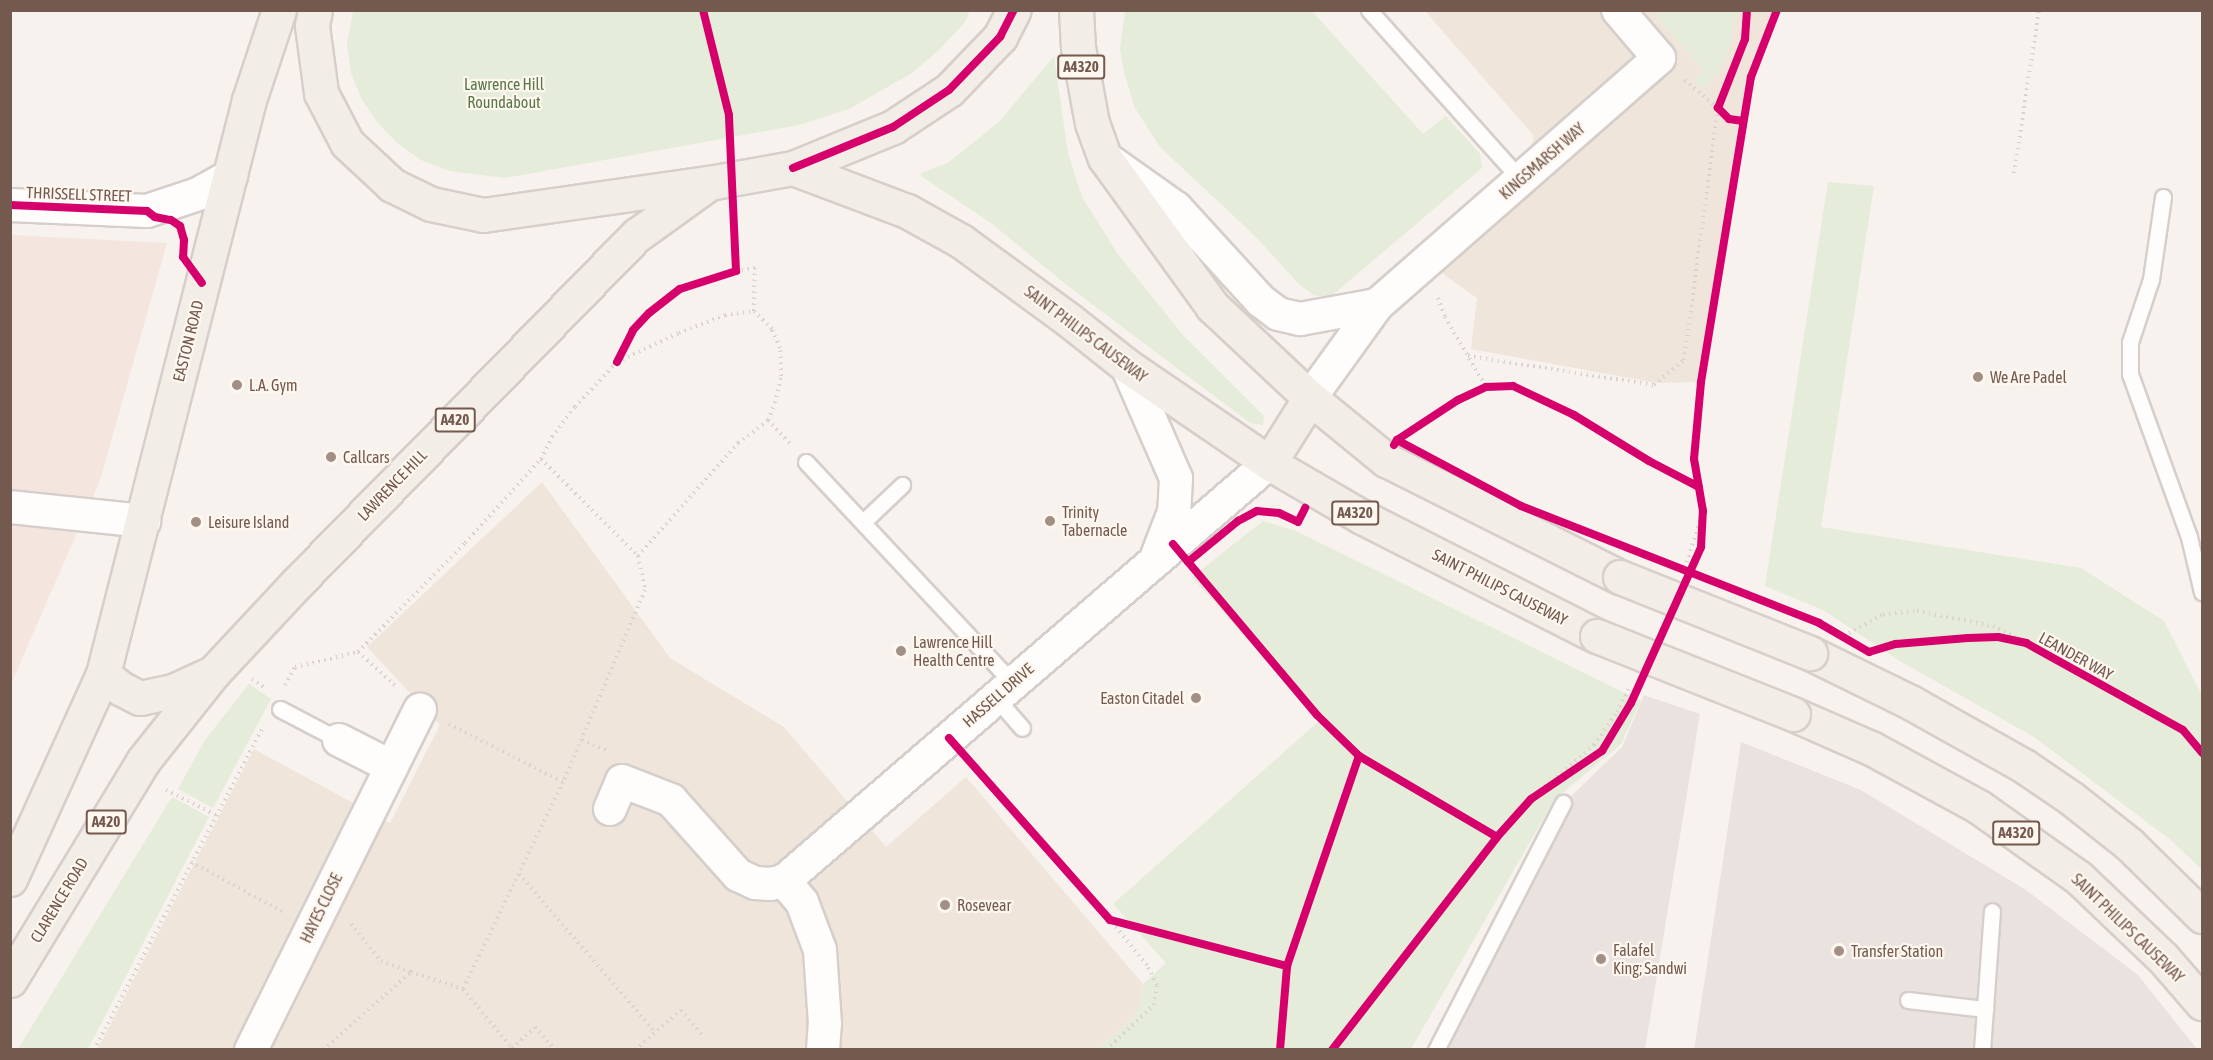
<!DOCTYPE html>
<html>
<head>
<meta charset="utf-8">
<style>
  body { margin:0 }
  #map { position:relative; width:2213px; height:1060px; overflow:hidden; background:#f7f2ed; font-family:"Asap Condensed",sans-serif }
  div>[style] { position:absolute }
  .residential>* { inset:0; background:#efe5db }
  .commercial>* { inset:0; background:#f4e5de }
  .industrial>* { inset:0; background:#eae2de }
  .green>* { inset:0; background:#e5ecd9 }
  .path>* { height:4px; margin-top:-2px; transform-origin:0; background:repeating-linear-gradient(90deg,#dad2cf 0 1.5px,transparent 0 6px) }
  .roads { filter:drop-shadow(2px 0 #d6ceca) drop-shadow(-2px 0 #d6ceca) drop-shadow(0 2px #d6ceca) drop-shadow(0 -2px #d6ceca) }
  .service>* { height:15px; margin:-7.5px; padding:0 7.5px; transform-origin:7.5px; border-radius:7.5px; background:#fefdfc }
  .minor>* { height:32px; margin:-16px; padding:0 16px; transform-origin:16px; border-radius:16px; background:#fefdfc }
  .primary>* { height:33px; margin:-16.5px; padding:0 16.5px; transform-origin:16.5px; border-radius:16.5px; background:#f2ede6 }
  .bridges { filter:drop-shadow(2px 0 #d8cfcb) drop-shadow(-2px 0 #d8cfcb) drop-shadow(0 2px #d8cfcb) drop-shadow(0 -2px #d8cfcb) }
  .primary-bridge>* { height:33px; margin:-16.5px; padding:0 16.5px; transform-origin:16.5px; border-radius:16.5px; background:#f2ede6 }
  .cycleway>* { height:8px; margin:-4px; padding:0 4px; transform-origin:4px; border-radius:4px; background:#d6006c }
  .dots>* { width:16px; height:16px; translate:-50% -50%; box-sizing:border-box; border:3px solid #fef7ef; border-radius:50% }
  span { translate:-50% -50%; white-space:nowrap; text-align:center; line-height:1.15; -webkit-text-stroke:4.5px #fef7ef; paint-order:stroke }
  .shield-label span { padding:2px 4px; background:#fef7ef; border:2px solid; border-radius:4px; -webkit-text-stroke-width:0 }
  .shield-label { font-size:15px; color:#74594e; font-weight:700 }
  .park-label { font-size:16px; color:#587847 }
  .street-label { font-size:16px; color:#74594e }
  .poi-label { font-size:16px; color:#74594e }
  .left { translate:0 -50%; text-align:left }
  .right { translate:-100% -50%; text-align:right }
  .frame { position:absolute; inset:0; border:12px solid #74594e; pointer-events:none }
</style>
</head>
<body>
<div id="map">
  <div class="residential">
    <div style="clip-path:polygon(1425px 11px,1777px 11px,1751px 77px,1701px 382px,1657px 383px,1471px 349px,1477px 298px,1426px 262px,1521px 180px,1534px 136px)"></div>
    <div style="clip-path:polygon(542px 482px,670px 658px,784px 727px,886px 847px,966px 777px,1143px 984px,1142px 1002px,1134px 1017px,1098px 1049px,97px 1050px,254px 749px,390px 823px,440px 725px,367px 647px)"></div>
  </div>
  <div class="commercial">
    <div style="clip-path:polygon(11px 235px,167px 243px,100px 480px,11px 684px)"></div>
  </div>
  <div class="industrial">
    <div style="clip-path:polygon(1644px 695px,1700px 714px,1645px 1049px,1426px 1050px,1560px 807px,1622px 747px)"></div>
    <div style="clip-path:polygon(1741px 742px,1861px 790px,2026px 890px,2138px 975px,2197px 1049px,1694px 1050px)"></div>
  </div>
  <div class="green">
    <div style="clip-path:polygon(353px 11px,353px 10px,970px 11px,965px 22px,939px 50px,912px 73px,849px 109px,799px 125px,505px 178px,450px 171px,421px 160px,397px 143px,377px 122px,361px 98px,351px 73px,347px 44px)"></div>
    <div style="clip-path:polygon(1125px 11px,1312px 11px,1423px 134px,1446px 116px,1480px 154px,1482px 168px,1329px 298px,1314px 295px,1300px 285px,1253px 234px,1160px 147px,1135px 108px,1124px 72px,1120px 49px)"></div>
    <div style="clip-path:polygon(1658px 11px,1737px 11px,1728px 53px,1718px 72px,1705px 86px,1700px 87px,1695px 81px,1704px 70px,1657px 17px)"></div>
    <div style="clip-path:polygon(1054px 56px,1068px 153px,1082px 197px,1117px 253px,1182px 334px,1264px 416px,1263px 425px,1250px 423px,1068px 286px,991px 223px,921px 176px,922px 173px,949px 162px,999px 122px)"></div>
    <div style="clip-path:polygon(1828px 182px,1874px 186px,1821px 527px,2081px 568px,2164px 621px,2202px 696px,2202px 870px,2172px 841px,2034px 737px,1900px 661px,1823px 610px,1765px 586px)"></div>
    <div style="clip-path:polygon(1263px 521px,1296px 531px,1641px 701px,1621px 744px,1554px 800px,1411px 1049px,1098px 1049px,1134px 1017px,1142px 1002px,1143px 984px,1166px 963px,1113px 904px,1319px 721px,1192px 577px)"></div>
    <div style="clip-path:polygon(249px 684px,271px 699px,213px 808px,178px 789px,205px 740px)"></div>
    <div style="clip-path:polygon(172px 797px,209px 817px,88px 1049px,18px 1049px)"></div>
  </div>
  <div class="path">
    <div style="left:1743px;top:121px;width:14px;rotate:-172deg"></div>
    <div style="left:1729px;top:119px;width:16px;rotate:-135deg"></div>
    <div style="left:1718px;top:108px;width:74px;rotate:-68.6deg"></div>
    <div style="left:1745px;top:39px;width:29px;rotate:-86deg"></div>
    <div style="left:2014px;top:173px;width:165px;rotate:-81.3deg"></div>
    <div style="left:1438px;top:298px;width:20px;rotate:70deg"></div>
    <div style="left:1445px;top:317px;width:81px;rotate:59.6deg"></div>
    <div style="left:1468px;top:356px;width:188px;rotate:8.9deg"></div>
    <div style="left:1654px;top:385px;width:39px;rotate:-40deg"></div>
    <div style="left:1684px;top:360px;width:254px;rotate:-82.3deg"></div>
    <div style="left:1718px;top:108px;width:45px;rotate:-140.4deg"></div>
    <div style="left:768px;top:420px;width:33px;rotate:47deg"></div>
    <div style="left:541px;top:459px;width:25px;rotate:-63deg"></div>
    <div style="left:552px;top:437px;width:38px;rotate:-53deg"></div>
    <div style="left:575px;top:407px;width:62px;rotate:-47deg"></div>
    <div style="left:617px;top:362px;width:68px;rotate:-25.1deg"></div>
    <div style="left:679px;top:333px;width:49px;rotate:-21.4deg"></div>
    <div style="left:725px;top:315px;width:29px;rotate:-8deg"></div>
    <div style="left:638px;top:556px;width:151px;rotate:-48.5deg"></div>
    <div style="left:738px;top:443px;width:38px;rotate:-37deg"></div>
    <div style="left:768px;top:420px;width:18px;rotate:-68deg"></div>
    <div style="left:775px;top:403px;width:28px;rotate:-77deg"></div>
    <div style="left:781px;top:376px;width:28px;rotate:-92deg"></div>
    <div style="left:780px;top:348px;width:21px;rotate:-113deg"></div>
    <div style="left:772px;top:329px;width:25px;rotate:-135deg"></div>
    <div style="left:754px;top:311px;width:43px;rotate:-88.7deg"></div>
    <div style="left:755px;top:268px;width:19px;rotate:171deg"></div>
    <div style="left:1685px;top:568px;width:60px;rotate:-72.5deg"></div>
    <div style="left:1849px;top:633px;width:39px;rotate:-29deg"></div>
    <div style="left:1883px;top:614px;width:34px;rotate:-5deg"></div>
    <div style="left:1917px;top:611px;width:77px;rotate:11.2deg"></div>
    <div style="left:1993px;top:626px;width:37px;rotate:27deg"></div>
    <div style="left:358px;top:652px;width:52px;rotate:41.9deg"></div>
    <div style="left:252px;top:679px;width:17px;rotate:33deg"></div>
    <div style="left:285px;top:685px;width:21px;rotate:-61deg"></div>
    <div style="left:295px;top:667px;width:65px;rotate:-13.4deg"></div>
    <div style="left:358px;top:652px;width:153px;rotate:-45.5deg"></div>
    <div style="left:465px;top:543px;width:113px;rotate:-47.9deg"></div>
    <div style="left:541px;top:459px;width:137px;rotate:45deg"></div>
    <div style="left:638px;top:556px;width:35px;rotate:78deg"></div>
    <div style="left:645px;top:590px;width:209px;rotate:113.1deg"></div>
    <div style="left:563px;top:782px;width:230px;rotate:115.8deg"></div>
    <div style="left:463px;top:989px;width:77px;rotate:50.3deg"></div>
    <div style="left:512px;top:1048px;width:3px;rotate:135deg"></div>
    <div style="left:449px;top:724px;width:128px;rotate:27deg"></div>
    <div style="left:582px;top:740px;width:26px;rotate:23deg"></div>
    <div style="left:1557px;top:777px;width:49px;rotate:-40.9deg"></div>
    <div style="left:1594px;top:745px;width:40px;rotate:-55.1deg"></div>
    <div style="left:1617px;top:712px;width:29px;rotate:-63deg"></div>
    <div style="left:166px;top:790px;width:56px;rotate:26.6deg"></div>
    <div style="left:191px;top:862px;width:105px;rotate:28.5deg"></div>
    <div style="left:519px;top:874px;width:208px;rotate:49.3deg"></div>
    <div style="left:351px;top:924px;width:48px;rotate:51deg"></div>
    <div style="left:381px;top:961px;width:32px;rotate:20deg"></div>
    <div style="left:512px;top:1048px;width:31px;rotate:-42deg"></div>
    <div style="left:535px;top:1027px;width:30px;rotate:49deg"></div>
    <div style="left:94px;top:1050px;width:362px;rotate:-62.4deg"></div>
    <div style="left:323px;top:1050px;width:118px;rotate:-41.6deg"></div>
    <div style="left:411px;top:972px;width:55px;rotate:18.1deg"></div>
    <div style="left:635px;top:1050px;width:61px;rotate:-41deg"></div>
    <div style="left:681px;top:1010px;width:35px;rotate:50deg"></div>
    <div style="left:1106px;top:1050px;width:66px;rotate:-43.2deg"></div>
    <div style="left:1154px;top:1005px;width:20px;rotate:-81deg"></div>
    <div style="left:1157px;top:985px;width:22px;rotate:-117deg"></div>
    <div style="left:1147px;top:965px;width:58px;rotate:-129.4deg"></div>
  </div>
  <div class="roads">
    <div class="service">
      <div style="left:1369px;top:10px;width:228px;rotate:48.2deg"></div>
      <div style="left:2163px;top:197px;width:83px;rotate:98.3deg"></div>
      <div style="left:2151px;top:279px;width:66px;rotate:108.4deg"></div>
      <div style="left:2130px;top:342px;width:32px;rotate:90deg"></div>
      <div style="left:2130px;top:374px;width:173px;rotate:70.1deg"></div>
      <div style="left:2189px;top:537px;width:57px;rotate:76.7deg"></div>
      <div style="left:806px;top:462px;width:301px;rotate:46.9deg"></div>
      <div style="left:863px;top:522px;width:54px;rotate:-43.5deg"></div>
      <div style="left:995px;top:697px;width:41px;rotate:48.9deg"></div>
      <div style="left:280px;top:709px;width:67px;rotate:27.7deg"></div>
      <div style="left:1908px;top:1000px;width:78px;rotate:6.7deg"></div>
      <div style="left:1436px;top:1050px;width:278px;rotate:-62.8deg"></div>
      <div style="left:1982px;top:1050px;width:139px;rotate:-85.9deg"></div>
    </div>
    <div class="minor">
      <div style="left:1111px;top:162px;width:80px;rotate:35.3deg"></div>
      <div style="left:1176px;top:208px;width:126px;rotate:47.6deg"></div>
      <div style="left:1261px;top:301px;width:21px;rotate:37deg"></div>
      <div style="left:1278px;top:314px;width:23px;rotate:13deg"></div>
      <div style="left:1300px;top:319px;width:78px;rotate:-10.3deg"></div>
      <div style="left:10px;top:205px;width:137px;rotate:2.5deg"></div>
      <div style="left:147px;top:211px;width:54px;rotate:-18.4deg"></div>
      <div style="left:198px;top:194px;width:38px;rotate:-29deg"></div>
      <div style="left:1127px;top:366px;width:122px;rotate:66.4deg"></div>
      <div style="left:1176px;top:478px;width:34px;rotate:93deg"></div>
      <div style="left:1174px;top:512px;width:47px;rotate:111.1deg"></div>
      <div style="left:1310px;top:398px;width:115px;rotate:-54.2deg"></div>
      <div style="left:1377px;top:305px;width:375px;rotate:-41.2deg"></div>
      <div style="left:1659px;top:58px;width:63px;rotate:-130.5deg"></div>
      <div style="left:10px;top:507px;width:135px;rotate:6deg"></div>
      <div style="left:339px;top:740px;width:59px;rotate:27deg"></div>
      <div style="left:610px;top:809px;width:30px;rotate:-67deg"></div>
      <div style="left:622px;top:781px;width:53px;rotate:21.2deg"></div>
      <div style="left:671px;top:800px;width:101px;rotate:48.2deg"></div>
      <div style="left:738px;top:875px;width:19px;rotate:25deg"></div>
      <div style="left:755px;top:883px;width:15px;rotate:4deg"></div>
      <div style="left:770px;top:884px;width:14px;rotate:-12deg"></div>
      <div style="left:251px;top:1050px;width:380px;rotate:-63.6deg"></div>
      <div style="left:823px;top:1050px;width:26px;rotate:-86deg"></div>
      <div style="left:825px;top:1024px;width:74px;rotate:-93.9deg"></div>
      <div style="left:820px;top:950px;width:51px;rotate:-110.6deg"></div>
      <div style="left:802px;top:902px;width:28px;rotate:-131deg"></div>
      <div style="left:784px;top:881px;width:640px;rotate:-40.76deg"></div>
    </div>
    <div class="primary">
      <div style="left:315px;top:10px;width:16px;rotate:101deg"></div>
      <div style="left:312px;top:26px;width:68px;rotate:82.3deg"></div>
      <div style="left:321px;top:93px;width:56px;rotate:62.5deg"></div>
      <div style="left:347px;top:143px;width:62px;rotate:43deg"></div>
      <div style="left:392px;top:185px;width:43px;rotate:26deg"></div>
      <div style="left:431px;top:204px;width:53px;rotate:11.9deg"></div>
      <div style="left:483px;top:215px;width:228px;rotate:-8.1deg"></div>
      <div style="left:709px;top:183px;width:85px;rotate:-10.1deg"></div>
      <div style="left:793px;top:168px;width:108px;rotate:-22.3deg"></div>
      <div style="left:893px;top:127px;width:67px;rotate:-33.5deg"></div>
      <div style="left:949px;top:90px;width:74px;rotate:-46.1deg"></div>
      <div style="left:1000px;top:37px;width:30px;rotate:-63deg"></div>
      <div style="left:1076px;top:10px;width:37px;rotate:87deg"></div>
      <div style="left:1078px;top:47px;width:77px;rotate:79.6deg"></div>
      <div style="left:1092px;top:123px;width:37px;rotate:70deg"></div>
      <div style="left:1105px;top:158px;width:183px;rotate:54.1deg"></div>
      <div style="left:1212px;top:306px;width:134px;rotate:43.2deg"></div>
      <div style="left:1310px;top:398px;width:98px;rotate:39.2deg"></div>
      <div style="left:1386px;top:460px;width:262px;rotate:26.6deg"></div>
      <div style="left:793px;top:168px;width:122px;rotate:20.7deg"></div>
      <div style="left:907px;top:211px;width:62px;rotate:29.1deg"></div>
      <div style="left:961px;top:241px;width:134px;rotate:36.2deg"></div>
      <div style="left:1069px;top:320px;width:74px;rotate:38.4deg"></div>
      <div style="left:1127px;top:366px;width:172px;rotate:34.3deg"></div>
      <div style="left:1269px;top:463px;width:108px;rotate:30.1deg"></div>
      <div style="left:1362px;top:517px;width:263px;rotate:26.9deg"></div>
      <div style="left:1269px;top:463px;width:77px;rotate:-57.8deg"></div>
      <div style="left:1810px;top:653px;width:111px;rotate:26.1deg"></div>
      <div style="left:1910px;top:702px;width:131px;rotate:29.3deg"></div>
      <div style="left:2024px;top:766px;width:57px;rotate:34.2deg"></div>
      <div style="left:2071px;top:798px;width:74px;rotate:38.4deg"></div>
      <div style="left:2129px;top:844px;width:103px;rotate:44.6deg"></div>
      <div style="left:103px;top:674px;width:22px;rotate:39deg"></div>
      <div style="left:120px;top:688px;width:22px;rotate:27deg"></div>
      <div style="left:140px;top:698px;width:34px;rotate:-12deg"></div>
      <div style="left:173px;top:691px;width:41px;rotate:-24.7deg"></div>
      <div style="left:1793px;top:714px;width:85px;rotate:23.6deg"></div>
      <div style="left:1871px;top:748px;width:123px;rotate:28.6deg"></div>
      <div style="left:1979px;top:807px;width:121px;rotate:35.3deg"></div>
      <div style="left:2078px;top:877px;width:117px;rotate:43.6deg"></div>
      <div style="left:2163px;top:958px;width:60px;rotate:49.1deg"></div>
      <div style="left:10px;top:879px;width:225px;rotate:-65.6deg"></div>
      <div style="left:103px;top:674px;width:592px;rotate:-75.73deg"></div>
      <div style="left:249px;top:100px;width:95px;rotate:-71.6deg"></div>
      <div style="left:10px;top:980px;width:256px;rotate:-58.7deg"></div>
      <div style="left:143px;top:761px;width:112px;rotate:-51.5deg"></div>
      <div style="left:213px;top:673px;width:122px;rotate:-47deg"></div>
      <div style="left:296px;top:584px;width:488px;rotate:-45.7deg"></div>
      <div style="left:637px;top:235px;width:89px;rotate:-35.8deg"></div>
    </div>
  </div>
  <div class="bridges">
    <div class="primary-bridge">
      <div style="left:1620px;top:577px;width:205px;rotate:21.8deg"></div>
      <div style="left:1597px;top:636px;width:211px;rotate:21.7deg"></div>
    </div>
  </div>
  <div class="cycleway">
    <div style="left:1743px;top:121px;width:14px;rotate:-172deg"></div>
    <div style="left:1729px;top:119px;width:16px;rotate:-135deg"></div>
    <div style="left:1718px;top:108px;width:74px;rotate:-68.6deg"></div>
    <div style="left:1745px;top:39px;width:29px;rotate:-86deg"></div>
    <div style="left:793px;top:168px;width:108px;rotate:-22.3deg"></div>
    <div style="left:893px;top:127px;width:67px;rotate:-33.5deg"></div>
    <div style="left:949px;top:90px;width:74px;rotate:-46.1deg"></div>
    <div style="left:1000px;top:37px;width:30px;rotate:-63deg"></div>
    <div style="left:10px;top:205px;width:137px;rotate:2.5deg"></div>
    <div style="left:147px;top:211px;width:10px;rotate:37deg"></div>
    <div style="left:155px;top:217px;width:16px;rotate:11deg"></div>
    <div style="left:171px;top:220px;width:11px;rotate:34deg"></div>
    <div style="left:180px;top:226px;width:15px;rotate:74deg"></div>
    <div style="left:184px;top:240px;width:17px;rotate:93deg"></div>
    <div style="left:183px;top:257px;width:32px;rotate:54deg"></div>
    <div style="left:617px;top:362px;width:36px;rotate:-63deg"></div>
    <div style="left:633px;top:330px;width:23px;rotate:-47deg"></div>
    <div style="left:649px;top:313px;width:39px;rotate:-38deg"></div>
    <div style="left:680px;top:289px;width:59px;rotate:-17.8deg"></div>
    <div style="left:736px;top:271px;width:156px;rotate:-92.6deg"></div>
    <div style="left:729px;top:115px;width:108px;rotate:-103.9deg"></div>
    <div style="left:1397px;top:440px;width:140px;rotate:28deg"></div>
    <div style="left:1521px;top:506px;width:320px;rotate:21.4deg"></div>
    <div style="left:1819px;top:623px;width:58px;rotate:30.1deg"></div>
    <div style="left:1869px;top:652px;width:28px;rotate:-17deg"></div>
    <div style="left:1896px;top:644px;width:72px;rotate:-4.8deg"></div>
    <div style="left:1968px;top:638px;width:30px;rotate:-2deg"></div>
    <div style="left:1998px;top:637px;width:29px;rotate:12deg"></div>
    <div style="left:2026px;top:643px;width:179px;rotate:29deg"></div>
    <div style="left:2183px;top:730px;width:30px;rotate:50deg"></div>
    <div style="left:1394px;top:445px;width:6px;rotate:-59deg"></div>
    <div style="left:1397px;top:440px;width:73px;rotate:-33.3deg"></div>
    <div style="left:1458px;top:400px;width:31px;rotate:-25deg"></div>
    <div style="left:1486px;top:387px;width:27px;rotate:-2deg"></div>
    <div style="left:1513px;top:386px;width:68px;rotate:25.4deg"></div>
    <div style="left:1574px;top:415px;width:88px;rotate:31.5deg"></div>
    <div style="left:1649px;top:461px;width:56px;rotate:27.5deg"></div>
    <div style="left:1173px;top:544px;width:224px;rotate:49.9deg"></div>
    <div style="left:1317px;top:715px;width:59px;rotate:44.3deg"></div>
    <div style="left:1359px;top:756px;width:160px;rotate:30.4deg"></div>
    <div style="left:1188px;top:562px;width:65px;rotate:-39.4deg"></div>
    <div style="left:1238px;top:521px;width:21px;rotate:-28deg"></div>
    <div style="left:1257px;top:511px;width:22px;rotate:5deg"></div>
    <div style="left:1279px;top:513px;width:21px;rotate:25deg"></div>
    <div style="left:1298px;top:522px;width:16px;rotate:-63deg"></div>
    <div style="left:949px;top:738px;width:243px;rotate:48.5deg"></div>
    <div style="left:1110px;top:920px;width:183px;rotate:14.6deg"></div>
    <div style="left:1280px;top:1050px;width:84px;rotate:-85.2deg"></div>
    <div style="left:1287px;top:966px;width:222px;rotate:-71.1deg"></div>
    <div style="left:1332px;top:1050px;width:269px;rotate:-52.2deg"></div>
    <div style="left:1497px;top:837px;width:51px;rotate:-48.2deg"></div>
    <div style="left:1531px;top:799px;width:86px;rotate:-34.1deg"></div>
    <div style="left:1602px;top:751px;width:56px;rotate:-58.9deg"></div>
    <div style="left:1631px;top:703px;width:171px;rotate:-65.8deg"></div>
    <div style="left:1701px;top:547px;width:36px;rotate:-87deg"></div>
    <div style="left:1703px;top:511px;width:53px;rotate:-99.8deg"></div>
    <div style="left:1694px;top:459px;width:77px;rotate:-84.8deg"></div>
    <div style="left:1701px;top:382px;width:309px;rotate:-80.7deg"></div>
    <div style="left:1751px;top:77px;width:72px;rotate:-68.8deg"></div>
  </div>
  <div class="dots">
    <div style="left:1978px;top:377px;background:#a28f86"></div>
    <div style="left:237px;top:385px;background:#a28f86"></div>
    <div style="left:331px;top:457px;background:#a28f86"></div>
    <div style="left:1050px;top:521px;background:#a28f86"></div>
    <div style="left:196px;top:522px;background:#a28f86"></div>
    <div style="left:901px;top:651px;background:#a28f86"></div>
    <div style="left:1196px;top:698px;background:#a28f86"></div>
    <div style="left:945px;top:905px;background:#a28f86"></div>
    <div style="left:1839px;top:951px;background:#a28f86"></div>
    <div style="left:1601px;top:959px;background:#a28f86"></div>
  </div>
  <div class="shield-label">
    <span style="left:1081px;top:67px">A4320</span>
    <span style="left:455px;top:420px">A420</span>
    <span style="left:1355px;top:513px">A4320</span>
    <span style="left:106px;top:822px">A420</span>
    <span style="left:2016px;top:833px">A4320</span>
  </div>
  <div class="park-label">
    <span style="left:504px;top:93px">Lawrence Hill<br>Roundabout</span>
  </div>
  <div class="street-label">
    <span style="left:1542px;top:161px;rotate:-41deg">KINGSMARSH WAY</span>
    <span style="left:79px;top:194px;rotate:2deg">THRISSELL STREET</span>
    <span style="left:1086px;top:334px;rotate:37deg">SAINT PHILIPS CAUSEWAY</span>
    <span style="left:188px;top:341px;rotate:-76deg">EASTON ROAD</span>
    <span style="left:392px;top:485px;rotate:-46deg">LAWRENCE HILL</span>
    <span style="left:1500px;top:587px;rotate:27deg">SAINT PHILIPS CAUSEWAY</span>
    <span style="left:2076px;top:656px;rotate:29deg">LEANDER WAY</span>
    <span style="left:998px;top:695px;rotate:-41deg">HASSELL DRIVE</span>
    <span style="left:59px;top:900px;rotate:-59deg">CLARENCE ROAD</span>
    <span style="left:321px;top:908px;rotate:-64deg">HAYES CLOSE</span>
    <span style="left:2128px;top:928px;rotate:44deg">SAINT PHILIPS CAUSEWAY</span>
  </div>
  <div class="poi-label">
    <span class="left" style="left:1990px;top:377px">We Are Padel</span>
    <span class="left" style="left:249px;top:385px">L.A. Gym</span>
    <span class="left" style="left:343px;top:457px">Callcars</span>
    <span class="left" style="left:1062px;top:521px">Trinity<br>Tabernacle</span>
    <span class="left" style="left:208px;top:522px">Leisure Island</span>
    <span class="left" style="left:913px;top:651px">Lawrence Hill<br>Health Centre</span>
    <span class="right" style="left:1184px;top:698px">Easton Citadel</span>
    <span class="left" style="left:957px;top:905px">Rosevear</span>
    <span class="left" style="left:1613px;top:959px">Falafel<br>King; Sandwi</span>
    <span class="left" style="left:1851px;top:951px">Transfer Station</span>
  </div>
  <div class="frame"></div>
</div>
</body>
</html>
